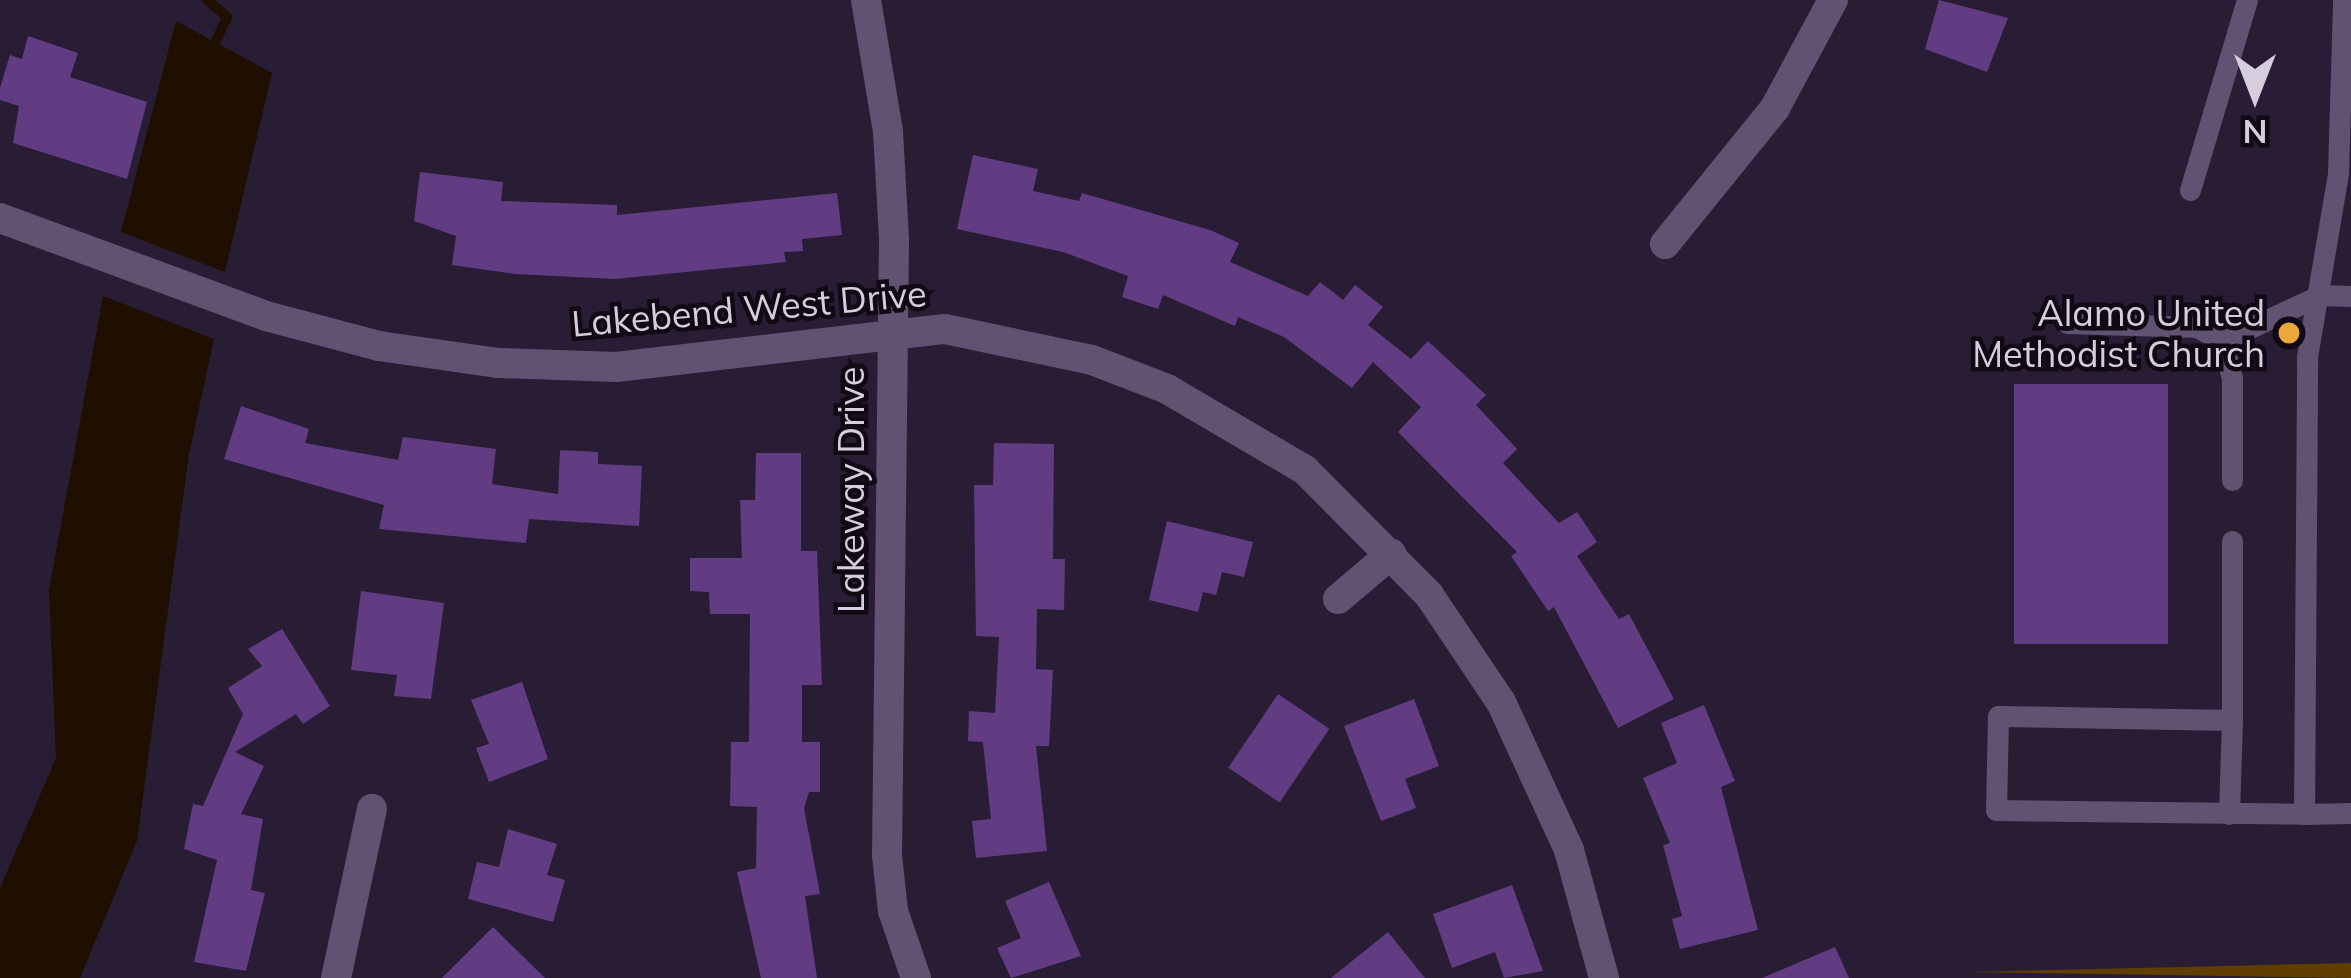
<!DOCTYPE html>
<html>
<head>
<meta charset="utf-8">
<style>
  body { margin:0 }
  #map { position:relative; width:2351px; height:978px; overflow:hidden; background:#291d35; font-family:Mulish,sans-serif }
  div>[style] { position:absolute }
  .green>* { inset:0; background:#603e00 }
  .water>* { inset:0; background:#1f0f00 }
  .stream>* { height:10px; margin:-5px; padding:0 5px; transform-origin:5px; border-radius:5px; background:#1f0f00 }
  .building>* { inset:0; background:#623c83; transform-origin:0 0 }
  .service>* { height:21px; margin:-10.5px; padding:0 10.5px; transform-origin:10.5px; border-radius:10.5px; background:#615271 }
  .minor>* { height:30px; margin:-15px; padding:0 15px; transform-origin:15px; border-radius:15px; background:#615271 }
  .dots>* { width:33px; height:33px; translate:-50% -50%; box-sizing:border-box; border:6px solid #0f0a14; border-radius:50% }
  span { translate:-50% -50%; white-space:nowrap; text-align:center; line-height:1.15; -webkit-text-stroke:9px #0f0a14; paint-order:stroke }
  .street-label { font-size:36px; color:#d6cedf }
  .poi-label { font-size:36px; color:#d6cedf }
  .right { translate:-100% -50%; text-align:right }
  .north { position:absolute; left:2195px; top:36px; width:120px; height:120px; -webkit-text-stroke:9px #0f0a14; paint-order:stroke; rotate:180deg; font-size:33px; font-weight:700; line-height:48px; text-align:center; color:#d6cedf }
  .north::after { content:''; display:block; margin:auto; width:42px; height:54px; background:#d6cedf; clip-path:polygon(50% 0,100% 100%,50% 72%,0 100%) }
</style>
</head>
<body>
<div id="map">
  <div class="green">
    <div style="clip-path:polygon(2351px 964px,2351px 978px,1966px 972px,2351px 963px)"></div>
  </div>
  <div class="water">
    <div style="clip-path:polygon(176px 21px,272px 73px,225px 272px,121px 232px)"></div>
    <div style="clip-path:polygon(103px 296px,214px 339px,189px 454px,137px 841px,80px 978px,0 978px,0 888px,56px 758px,49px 590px)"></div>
  </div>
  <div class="stream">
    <div style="left:207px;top:0;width:26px;rotate:40deg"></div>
    <div style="left:227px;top:17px;width:41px;rotate:114.7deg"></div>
  </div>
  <div class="building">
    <div style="clip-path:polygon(1939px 0,2008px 18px,1987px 72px,1925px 49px)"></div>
    <div style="clip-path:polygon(28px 36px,78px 53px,70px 77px,147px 102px,127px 179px,13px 143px,19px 106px,0 100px,0 88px,10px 55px,22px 59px)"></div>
    <div style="clip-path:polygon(973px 155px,1038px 169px,1033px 191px,1079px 201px,1082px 193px,1210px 230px,1239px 243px,1230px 262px,1308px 296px,1320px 282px,1343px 300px,1355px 285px,1383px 307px,1368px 325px,1411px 359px,1428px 341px,1486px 395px,1476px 405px,1517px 449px,1503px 463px,1559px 523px,1577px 512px,1597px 542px,1577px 556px,1619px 619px,1629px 614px,1674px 699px,1618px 728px,1554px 607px,1548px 611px,1511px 556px,1517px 552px,1398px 432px,1421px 407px,1373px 362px,1352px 388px,1284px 337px,1238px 317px,1235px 326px,1163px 295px,1158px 309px,1122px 297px,1128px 276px,1063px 252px,957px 229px)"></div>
    <div style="clip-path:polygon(420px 172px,503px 182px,501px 201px,617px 205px,617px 215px,837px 193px,842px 235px,802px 239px,803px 251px,784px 252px,786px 262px,615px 279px,515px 274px,452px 265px,456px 236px,414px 221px)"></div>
    <div style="left:2014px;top:384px;width:154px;height:260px"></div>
    <div style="clip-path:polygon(241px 406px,309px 429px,305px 443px,398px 460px,403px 437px,496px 449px,492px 484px,558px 494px,560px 450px,598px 452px,598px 464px,642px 466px,639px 526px,529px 519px,526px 543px,379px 529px,384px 505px,224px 459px)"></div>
    <div style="clip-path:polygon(994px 443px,1054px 444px,1053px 559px,1065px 559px,1064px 610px,1037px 609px,1036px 669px,1053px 670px,1049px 746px,1036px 746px,1047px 851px,976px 858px,972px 821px,991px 819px,983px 742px,968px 741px,969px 711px,995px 713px,999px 637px,976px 636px,974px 485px,993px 485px)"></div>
    <div style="clip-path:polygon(756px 453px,801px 453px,801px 551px,817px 551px,822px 685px,802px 685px,802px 742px,820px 742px,820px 792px,809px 792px,804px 808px,820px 894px,805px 896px,817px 978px,761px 978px,737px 872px,756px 868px,757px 807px,730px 806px,731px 742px,749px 742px,750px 614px,710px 614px,709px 592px,690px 591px,690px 558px,742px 558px,740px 500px,755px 500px)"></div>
    <div style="clip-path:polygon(1167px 521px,1253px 542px,1244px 577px,1222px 572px,1216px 595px,1203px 592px,1198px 612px,1149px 600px)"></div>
    <div style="clip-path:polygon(361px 591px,444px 603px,431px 699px,394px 696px,397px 675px,351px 670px)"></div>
    <div style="clip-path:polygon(282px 629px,330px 706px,303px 724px,296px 714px,235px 752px,264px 766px,241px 814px,263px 819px,251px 890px,265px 893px,246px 971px,194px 962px,217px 860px,184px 849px,193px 804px,203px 806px,243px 714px,228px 688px,262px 666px,248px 649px)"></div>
    <div style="clip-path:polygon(522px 682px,548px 759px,489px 782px,476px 748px,489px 744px,471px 700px)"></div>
    <div style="left:1278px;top:694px;width:62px;height:89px;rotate:34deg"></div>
    <div style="clip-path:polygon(1414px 699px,1439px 766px,1405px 779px,1416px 808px,1381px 821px,1344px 726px)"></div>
    <div style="clip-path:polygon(1704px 705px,1735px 781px,1721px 787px,1758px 930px,1680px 949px,1672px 919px,1682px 916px,1663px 845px,1670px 843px,1643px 778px,1677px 763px,1661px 723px)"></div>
    <div style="clip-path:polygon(508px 829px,557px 844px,547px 875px,565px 880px,553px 922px,468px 899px,477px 862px,499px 867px)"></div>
    <div style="clip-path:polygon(1049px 882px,1081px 956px,1011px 978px,997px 948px,1021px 938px,1005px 901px)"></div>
    <div style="clip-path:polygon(1512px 885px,1543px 971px,1504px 978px,1495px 952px,1452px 968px,1433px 914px)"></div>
    <div style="clip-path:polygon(493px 927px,545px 978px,442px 978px)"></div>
    <div style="clip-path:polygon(1388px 932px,1425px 978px,1331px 978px)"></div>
    <div style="clip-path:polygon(1835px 947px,1849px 978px,1762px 978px)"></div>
  </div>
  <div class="service">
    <div style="left:2190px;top:190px;width:198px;rotate:-73.3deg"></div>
    <div style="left:2067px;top:323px;width:130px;rotate:1.8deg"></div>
    <div style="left:2197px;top:327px;width:29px;rotate:29deg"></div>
    <div style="left:2222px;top:341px;width:38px;rotate:75deg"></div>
    <div style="left:2232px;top:378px;width:102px;rotate:90deg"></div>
    <div style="left:2222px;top:341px;width:108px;rotate:-25.1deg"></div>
    <div style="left:2320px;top:295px;width:31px;rotate:2deg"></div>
    <div style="left:2232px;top:541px;width:179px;rotate:90deg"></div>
    <div style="left:2232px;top:720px;width:234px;rotate:-179deg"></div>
    <div style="left:1998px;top:716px;width:94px;rotate:91.2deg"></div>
    <div style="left:1996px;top:810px;width:308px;rotate:0.7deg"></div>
    <div style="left:2304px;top:814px;width:457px;rotate:-89.6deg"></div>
    <div style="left:2307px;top:357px;width:187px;rotate:-80.4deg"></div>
    <div style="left:2338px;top:173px;width:173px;rotate:-88.3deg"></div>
    <div style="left:2229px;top:814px;width:94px;rotate:-88.2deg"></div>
    <div style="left:2304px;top:814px;width:47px;rotate:-1.2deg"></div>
  </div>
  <div class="minor">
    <div style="left:866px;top:0;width:133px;rotate:80.5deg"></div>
    <div style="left:888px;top:131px;width:109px;rotate:86.8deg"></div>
    <div style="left:894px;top:240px;width:615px;rotate:90.65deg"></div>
    <div style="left:887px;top:855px;width:56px;rotate:83.9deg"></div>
    <div style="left:893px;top:911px;width:71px;rotate:71.1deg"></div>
    <div style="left:0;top:218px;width:283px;rotate:20.2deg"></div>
    <div style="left:266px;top:316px;width:117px;rotate:14.9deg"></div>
    <div style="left:379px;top:346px;width:121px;rotate:8.1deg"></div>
    <div style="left:499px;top:363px;width:117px;rotate:2deg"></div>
    <div style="left:616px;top:367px;width:331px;rotate:-6.6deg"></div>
    <div style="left:945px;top:329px;width:150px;rotate:11.9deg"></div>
    <div style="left:1092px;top:360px;width:80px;rotate:21.1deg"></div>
    <div style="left:1167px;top:389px;width:160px;rotate:30.4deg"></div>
    <div style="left:1305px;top:470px;width:176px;rotate:45.2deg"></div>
    <div style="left:1429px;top:595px;width:129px;rotate:56.1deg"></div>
    <div style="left:1501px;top:702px;width:163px;rotate:65.3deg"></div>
    <div style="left:1569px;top:850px;width:133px;rotate:74.7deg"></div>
    <div style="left:1665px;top:244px;width:175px;rotate:-51deg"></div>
    <div style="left:1775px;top:108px;width:123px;rotate:-61.8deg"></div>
    <div style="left:1338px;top:599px;width:70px;rotate:-40.3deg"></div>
    <div style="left:336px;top:978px;width:173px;rotate:-78deg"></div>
  </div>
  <div class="dots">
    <div style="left:2289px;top:333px;background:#eda83b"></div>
  </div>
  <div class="street-label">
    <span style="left:749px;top:308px;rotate:-5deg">Lakebend West Drive</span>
    <span style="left:851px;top:490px;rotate:-90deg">Lakeway Drive</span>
  </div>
  <div class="poi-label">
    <span class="right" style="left:2265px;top:333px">Alamo United<br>Methodist Church</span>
  </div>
  <div class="north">N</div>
</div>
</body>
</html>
